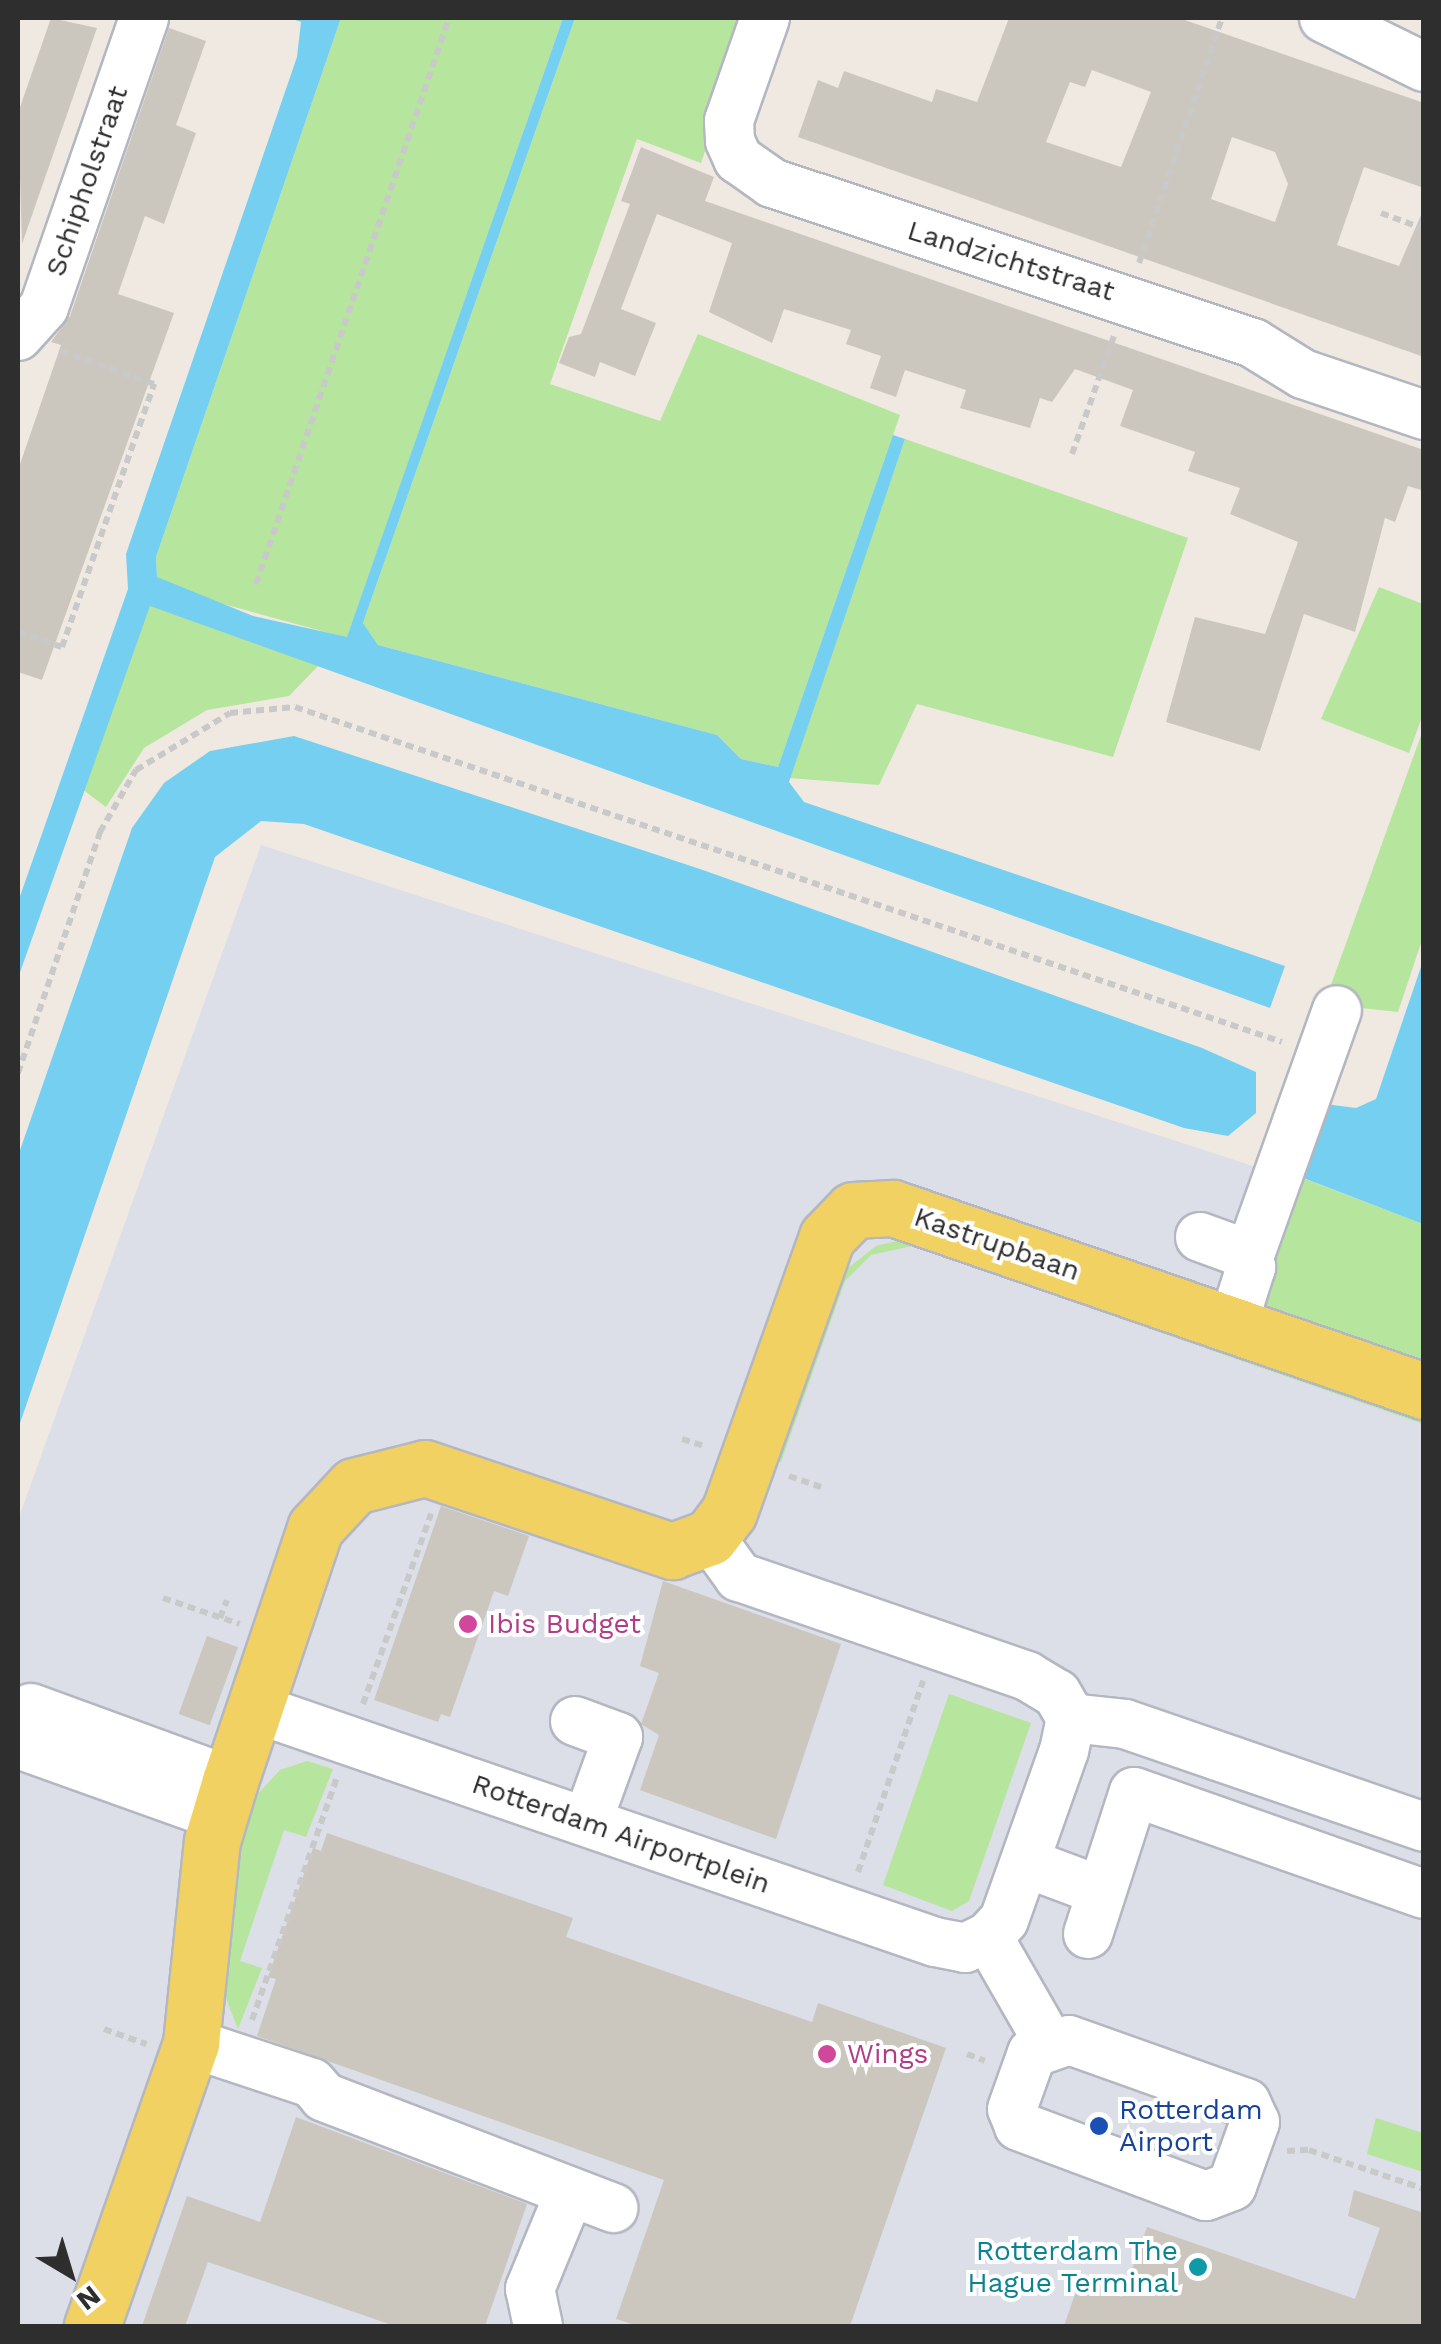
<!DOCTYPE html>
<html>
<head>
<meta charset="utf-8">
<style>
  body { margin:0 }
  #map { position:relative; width:1441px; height:2344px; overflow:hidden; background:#efe9e1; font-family:"Work Sans",sans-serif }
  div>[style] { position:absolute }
  .airport>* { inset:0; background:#dcdee8 }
  .green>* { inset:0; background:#b6e59e }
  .water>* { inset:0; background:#75cff0 }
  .building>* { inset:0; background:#cbc7bf; transform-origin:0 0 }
  .path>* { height:6px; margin-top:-3px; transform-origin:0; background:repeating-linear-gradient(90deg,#c9c9c9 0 8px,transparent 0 13px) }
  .roads { filter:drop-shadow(2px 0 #b4b7c1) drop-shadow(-2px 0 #b4b7c1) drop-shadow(0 2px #b4b7c1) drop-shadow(0 -2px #b4b7c1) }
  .minor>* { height:48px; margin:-24px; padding:0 24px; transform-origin:24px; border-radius:24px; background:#fff }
  .major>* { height:55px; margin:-27.5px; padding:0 27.5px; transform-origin:27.5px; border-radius:27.5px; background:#f2d163 }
  .dots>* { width:28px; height:28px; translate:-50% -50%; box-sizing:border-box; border:5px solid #fff; border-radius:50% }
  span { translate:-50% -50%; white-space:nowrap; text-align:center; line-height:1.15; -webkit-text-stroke:8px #fff; paint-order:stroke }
  .street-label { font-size:28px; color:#2e2e2e }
  .hotel-label { font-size:28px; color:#b23c85 }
  .left { translate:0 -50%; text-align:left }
  .transit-label { font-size:28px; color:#164399 }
  .culture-label { font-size:28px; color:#0d838f }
  .right { translate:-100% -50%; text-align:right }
  .frame { position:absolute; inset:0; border:20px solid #2e2e2e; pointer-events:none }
  .north { position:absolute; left:20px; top:2224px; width:100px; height:100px; -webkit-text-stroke:8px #fff; paint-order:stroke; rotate:142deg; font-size:28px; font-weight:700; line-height:40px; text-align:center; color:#2e2e2e }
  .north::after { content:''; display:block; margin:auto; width:35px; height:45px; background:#2e2e2e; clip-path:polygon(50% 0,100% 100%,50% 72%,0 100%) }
</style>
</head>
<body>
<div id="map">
  <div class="airport">
    <div style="clip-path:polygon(261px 845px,1244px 1163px,1379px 1214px,1423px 1195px,1423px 2326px,18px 2326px,18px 1520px)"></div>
  </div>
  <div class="green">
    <div style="clip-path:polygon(341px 18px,563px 18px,347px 638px,183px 593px,157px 577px,156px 557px)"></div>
    <div style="clip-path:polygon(575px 18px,751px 18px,701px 163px,637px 139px,550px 384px,660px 421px,698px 334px,900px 415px,778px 767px,741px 759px,717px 735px,378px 645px,363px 623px)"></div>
    <div style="clip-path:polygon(905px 439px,1188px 538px,1113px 757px,917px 704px,879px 785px,789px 778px)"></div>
    <div style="clip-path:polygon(1379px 587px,1423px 604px,1423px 714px,1409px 753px,1321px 719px)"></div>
    <div style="clip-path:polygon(150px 605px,322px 662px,289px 696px,207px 710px,144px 748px,106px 807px,82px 789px)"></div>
    <div style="clip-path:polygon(1423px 730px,1423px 937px,1398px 1012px,1352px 1007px,1327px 996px)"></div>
    <div style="clip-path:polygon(1289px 1173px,1423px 1224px,1423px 1364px,1244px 1304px)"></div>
    <div style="clip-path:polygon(901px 1240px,1423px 1409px,1423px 1424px,912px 1246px,871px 1255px,845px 1281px,781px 1462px,767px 1457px,843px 1272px,876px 1246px)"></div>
    <div style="clip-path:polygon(949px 1694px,1031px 1723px,969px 1901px,952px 1911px,883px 1885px)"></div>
    <div style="clip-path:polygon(307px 1761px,333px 1769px,306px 1837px,284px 1830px,240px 1961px,262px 1968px,238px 2029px,221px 1985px,242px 1839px,256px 1796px,280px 1770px)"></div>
    <div style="clip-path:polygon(1376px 2118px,1423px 2133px,1423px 2172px,1367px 2154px)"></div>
  </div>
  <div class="water">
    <div style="clip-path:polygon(290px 18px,341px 18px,156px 557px,157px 577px,253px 616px,347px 637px,563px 18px,575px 18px,363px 623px,378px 645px,717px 735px,741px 759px,778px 767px,893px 435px,905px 439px,789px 782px,804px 802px,1285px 966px,1270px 1008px,150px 606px,18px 978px,18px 902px,128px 589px,126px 554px,297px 57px,301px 22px)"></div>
    <div style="clip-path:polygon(294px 736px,700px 869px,1202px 1048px,1256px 1072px,1256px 1113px,1228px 1136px,1184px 1128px,304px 824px,261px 821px,215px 857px,18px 1429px,18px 1156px,132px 828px,164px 783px,210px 751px)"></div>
    <div style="clip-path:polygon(1423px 961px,1423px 1224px,1298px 1176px,1325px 1104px,1356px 1108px,1376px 1099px)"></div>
  </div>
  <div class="building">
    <div style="clip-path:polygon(51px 18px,97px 28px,22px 244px,18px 113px)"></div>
    <div style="clip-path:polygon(evenodd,1009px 18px,1179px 18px,1424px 103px,1424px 188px,1364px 167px,1337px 245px,1399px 266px,1424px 208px,1424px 357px,798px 137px,818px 80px,838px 88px,844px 71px,932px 102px,936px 89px,977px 102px,1009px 18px,1092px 70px,1151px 92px,1121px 167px,1046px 142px,1070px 82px,1085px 87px,1092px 70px,1009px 18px,1232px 137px,1275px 152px,1288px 184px,1275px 222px,1211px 199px,1232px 137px)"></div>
    <div style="clip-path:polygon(169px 28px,206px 41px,176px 125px,196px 133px,164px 224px,145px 216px,118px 294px,174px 313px,42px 680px,18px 672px,18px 470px,61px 345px,51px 342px,70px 316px)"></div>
    <div style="clip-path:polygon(641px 147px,714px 177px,705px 201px,1424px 450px,1424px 491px,1408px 486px,1395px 522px,1385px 518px,1355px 632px,1304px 614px,1260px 751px,1166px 722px,1195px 617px,1265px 634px,1298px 542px,1230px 514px,1240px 488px,1188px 471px,1195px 452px,1120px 426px,1133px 390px,1075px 369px,1052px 402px,1040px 398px,1030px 428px,960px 408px,966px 390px,905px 370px,896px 397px,870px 388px,881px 356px,846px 344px,851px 330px,784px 309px,772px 343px,709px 312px,732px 243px,657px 214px,621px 309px,656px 323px,635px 376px,600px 362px,595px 377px,559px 363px,569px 337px,581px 334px,630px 204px,621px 201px)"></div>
    <div style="clip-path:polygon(441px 1506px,529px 1536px,508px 1596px,494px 1591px,450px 1717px,441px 1714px,438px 1722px,374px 1700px)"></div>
    <div style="clip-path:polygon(663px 1581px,841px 1644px,776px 1839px,640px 1790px,659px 1735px,641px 1724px,659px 1673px,640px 1666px)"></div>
    <div style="left:207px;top:1636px;width:33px;height:83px;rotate:20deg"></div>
    <div style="clip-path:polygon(327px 1833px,573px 1918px,566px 1937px,812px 2022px,818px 2003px,946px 2048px,850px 2326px,638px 2326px,616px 2319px,664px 2180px,257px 2036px,276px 1979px,268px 1977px,313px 1848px,321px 1851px)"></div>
    <div style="clip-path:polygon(296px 2117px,527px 2204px,485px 2326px,395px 2326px,208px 2262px,185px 2326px,142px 2326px,187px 2196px,260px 2222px)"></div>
    <div style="clip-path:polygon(1354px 2190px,1424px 2213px,1424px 2326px,1064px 2326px,1079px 2282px,1122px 2297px,1147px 2227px,1355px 2299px,1380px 2228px,1348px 2216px)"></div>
  </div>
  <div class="path">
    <div style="left:1381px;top:213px;width:46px;rotate:20.4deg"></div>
    <div style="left:1139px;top:263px;width:259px;rotate:-71.3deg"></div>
    <div style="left:1072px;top:454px;width:125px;rotate:-70.4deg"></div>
    <div style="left:256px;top:584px;width:598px;rotate:-71.17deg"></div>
    <div style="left:18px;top:632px;width:46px;rotate:18.8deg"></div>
    <div style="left:62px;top:647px;width:279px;rotate:-70.7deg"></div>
    <div style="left:154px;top:384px;width:100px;rotate:-160.7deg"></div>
    <div style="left:18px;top:1073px;width:255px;rotate:-71.2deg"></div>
    <div style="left:100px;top:832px;width:72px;rotate:-59.9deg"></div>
    <div style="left:136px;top:770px;width:110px;rotate:-31.2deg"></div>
    <div style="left:230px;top:713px;width:65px;rotate:-5.3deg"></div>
    <div style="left:295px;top:707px;width:1042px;rotate:18.75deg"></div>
    <div style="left:682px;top:1439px;width:25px;rotate:18deg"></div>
    <div style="left:789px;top:1476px;width:34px;rotate:19deg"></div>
    <div style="left:163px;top:1598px;width:81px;rotate:18.7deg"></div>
    <div style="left:220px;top:1618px;width:19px;rotate:-69deg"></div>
    <div style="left:363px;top:1704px;width:202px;rotate:-70.3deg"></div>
    <div style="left:858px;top:1872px;width:202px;rotate:-71.2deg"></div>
    <div style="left:252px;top:2020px;width:257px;rotate:-70.7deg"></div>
    <div style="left:104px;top:2029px;width:45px;rotate:19.7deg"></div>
    <div style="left:967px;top:2054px;width:19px;rotate:21deg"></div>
    <div style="left:1287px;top:2151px;width:22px;rotate:-3deg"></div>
    <div style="left:1309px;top:2150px;width:121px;rotate:18.7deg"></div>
  </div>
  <div class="roads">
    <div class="minor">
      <div style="left:765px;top:18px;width:109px;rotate:109.3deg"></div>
      <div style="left:729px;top:121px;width:20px;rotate:87deg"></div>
      <div style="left:730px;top:141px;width:20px;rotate:66deg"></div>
      <div style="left:738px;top:159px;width:42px;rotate:35.2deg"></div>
      <div style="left:772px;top:183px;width:507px;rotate:18.4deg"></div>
      <div style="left:1253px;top:343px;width:59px;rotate:31.8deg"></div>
      <div style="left:1303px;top:374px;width:128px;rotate:18.7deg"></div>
      <div style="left:1324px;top:18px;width:111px;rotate:26.1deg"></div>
      <div style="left:18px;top:336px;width:39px;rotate:-48deg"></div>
      <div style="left:44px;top:307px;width:306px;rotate:-70.9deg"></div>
      <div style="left:1200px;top:1237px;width:47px;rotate:20deg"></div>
      <div style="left:1244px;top:1253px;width:16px;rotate:63deg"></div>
      <div style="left:1251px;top:1267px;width:63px;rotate:107.6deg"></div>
      <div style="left:1248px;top:1260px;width:265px;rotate:-70.4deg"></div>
      <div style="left:31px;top:1708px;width:212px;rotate:20.1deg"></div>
      <div style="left:254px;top:1708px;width:720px;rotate:18.96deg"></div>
      <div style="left:935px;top:1942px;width:31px;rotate:11deg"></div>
      <div style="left:965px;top:1948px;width:25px;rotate:-26deg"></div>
      <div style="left:988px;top:1937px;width:23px;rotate:-47deg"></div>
      <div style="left:1004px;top:1920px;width:179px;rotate:-70.5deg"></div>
      <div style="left:1064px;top:1751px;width:34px;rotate:-78deg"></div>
      <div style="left:1071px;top:1718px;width:28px;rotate:-120deg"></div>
      <div style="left:1057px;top:1694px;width:35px;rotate:-149deg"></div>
      <div style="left:1027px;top:1676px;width:305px;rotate:-161deg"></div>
      <div style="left:739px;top:1577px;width:49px;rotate:-125.9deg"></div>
      <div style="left:1071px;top:1718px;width:54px;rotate:6.3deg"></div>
      <div style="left:1125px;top:1724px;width:316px;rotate:19deg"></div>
      <div style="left:575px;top:1721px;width:46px;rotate:20.4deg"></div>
      <div style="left:618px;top:1737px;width:88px;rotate:109.9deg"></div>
      <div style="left:18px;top:1744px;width:214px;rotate:19.7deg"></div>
      <div style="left:1026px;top:1863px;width:80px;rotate:20.5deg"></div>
      <div style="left:1088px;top:1934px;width:149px;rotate:-72.1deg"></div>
      <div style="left:1134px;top:1792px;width:307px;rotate:19.4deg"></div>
      <div style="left:988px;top:1937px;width:125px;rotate:60.1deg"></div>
      <div style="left:1069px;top:2040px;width:188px;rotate:19.6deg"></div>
      <div style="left:1246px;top:2103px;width:21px;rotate:65deg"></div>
      <div style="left:1255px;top:2122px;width:68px;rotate:109.8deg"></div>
      <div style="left:1232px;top:2186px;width:28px;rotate:159deg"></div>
      <div style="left:1206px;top:2196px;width:200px;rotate:-159.5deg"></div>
      <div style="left:1019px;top:2126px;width:18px;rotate:-112deg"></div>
      <div style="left:1012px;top:2109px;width:59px;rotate:-70.3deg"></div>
      <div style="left:1032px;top:2053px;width:39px;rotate:-19deg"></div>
      <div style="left:191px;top:2043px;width:127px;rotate:18.3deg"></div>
      <div style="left:312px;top:2083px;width:18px;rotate:49deg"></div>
      <div style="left:324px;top:2097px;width:310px;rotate:21deg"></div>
      <div style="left:538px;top:2326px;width:38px;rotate:-102deg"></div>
      <div style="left:530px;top:2289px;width:105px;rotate:-67.6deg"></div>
    </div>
    <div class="major">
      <div style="left:92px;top:2326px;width:300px;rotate:-70.7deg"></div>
      <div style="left:191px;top:2043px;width:203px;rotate:-84.1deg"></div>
      <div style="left:212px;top:1841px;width:63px;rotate:-73.3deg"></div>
      <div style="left:230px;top:1781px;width:267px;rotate:-71.4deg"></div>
      <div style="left:315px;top:1528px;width:57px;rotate:-47.1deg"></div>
      <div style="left:354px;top:1486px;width:73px;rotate:-14.2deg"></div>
      <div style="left:425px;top:1468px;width:261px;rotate:18.6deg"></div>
      <div style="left:672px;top:1551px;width:40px;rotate:-20.2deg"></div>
      <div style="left:710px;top:1537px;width:31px;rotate:-53deg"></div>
      <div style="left:729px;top:1512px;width:292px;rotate:-70.4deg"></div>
      <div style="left:827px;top:1237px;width:37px;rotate:-46deg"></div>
      <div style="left:853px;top:1210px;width:40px;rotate:-2.9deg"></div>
      <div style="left:893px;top:1208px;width:562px;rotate:19.02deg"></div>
    </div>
  </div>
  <div class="dots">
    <div style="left:468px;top:1624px;background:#d1479c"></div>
    <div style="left:827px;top:2054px;background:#d1479c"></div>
    <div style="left:1099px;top:2126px;background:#1a4fb4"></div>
    <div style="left:1198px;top:2267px;background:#0f9aa8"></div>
  </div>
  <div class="street-label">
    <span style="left:87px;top:181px;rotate:-71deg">Schipholstraat</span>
    <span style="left:1011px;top:261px;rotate:17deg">Landzichtstraat</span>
    <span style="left:997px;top:1244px;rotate:19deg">Kastrupbaan</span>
    <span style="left:621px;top:1834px;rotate:19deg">Rotterdam Airportplein</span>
  </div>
  <div class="hotel-label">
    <span class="left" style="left:488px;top:1624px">Ibis Budget</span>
    <span class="left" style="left:847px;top:2054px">Wings</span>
  </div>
  <div class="transit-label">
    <span class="left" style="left:1119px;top:2126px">Rotterdam<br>Airport</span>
  </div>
  <div class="culture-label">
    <span class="right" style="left:1178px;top:2267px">Rotterdam The<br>Hague Terminal</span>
  </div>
  <div class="frame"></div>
  <div class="north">N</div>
</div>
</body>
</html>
